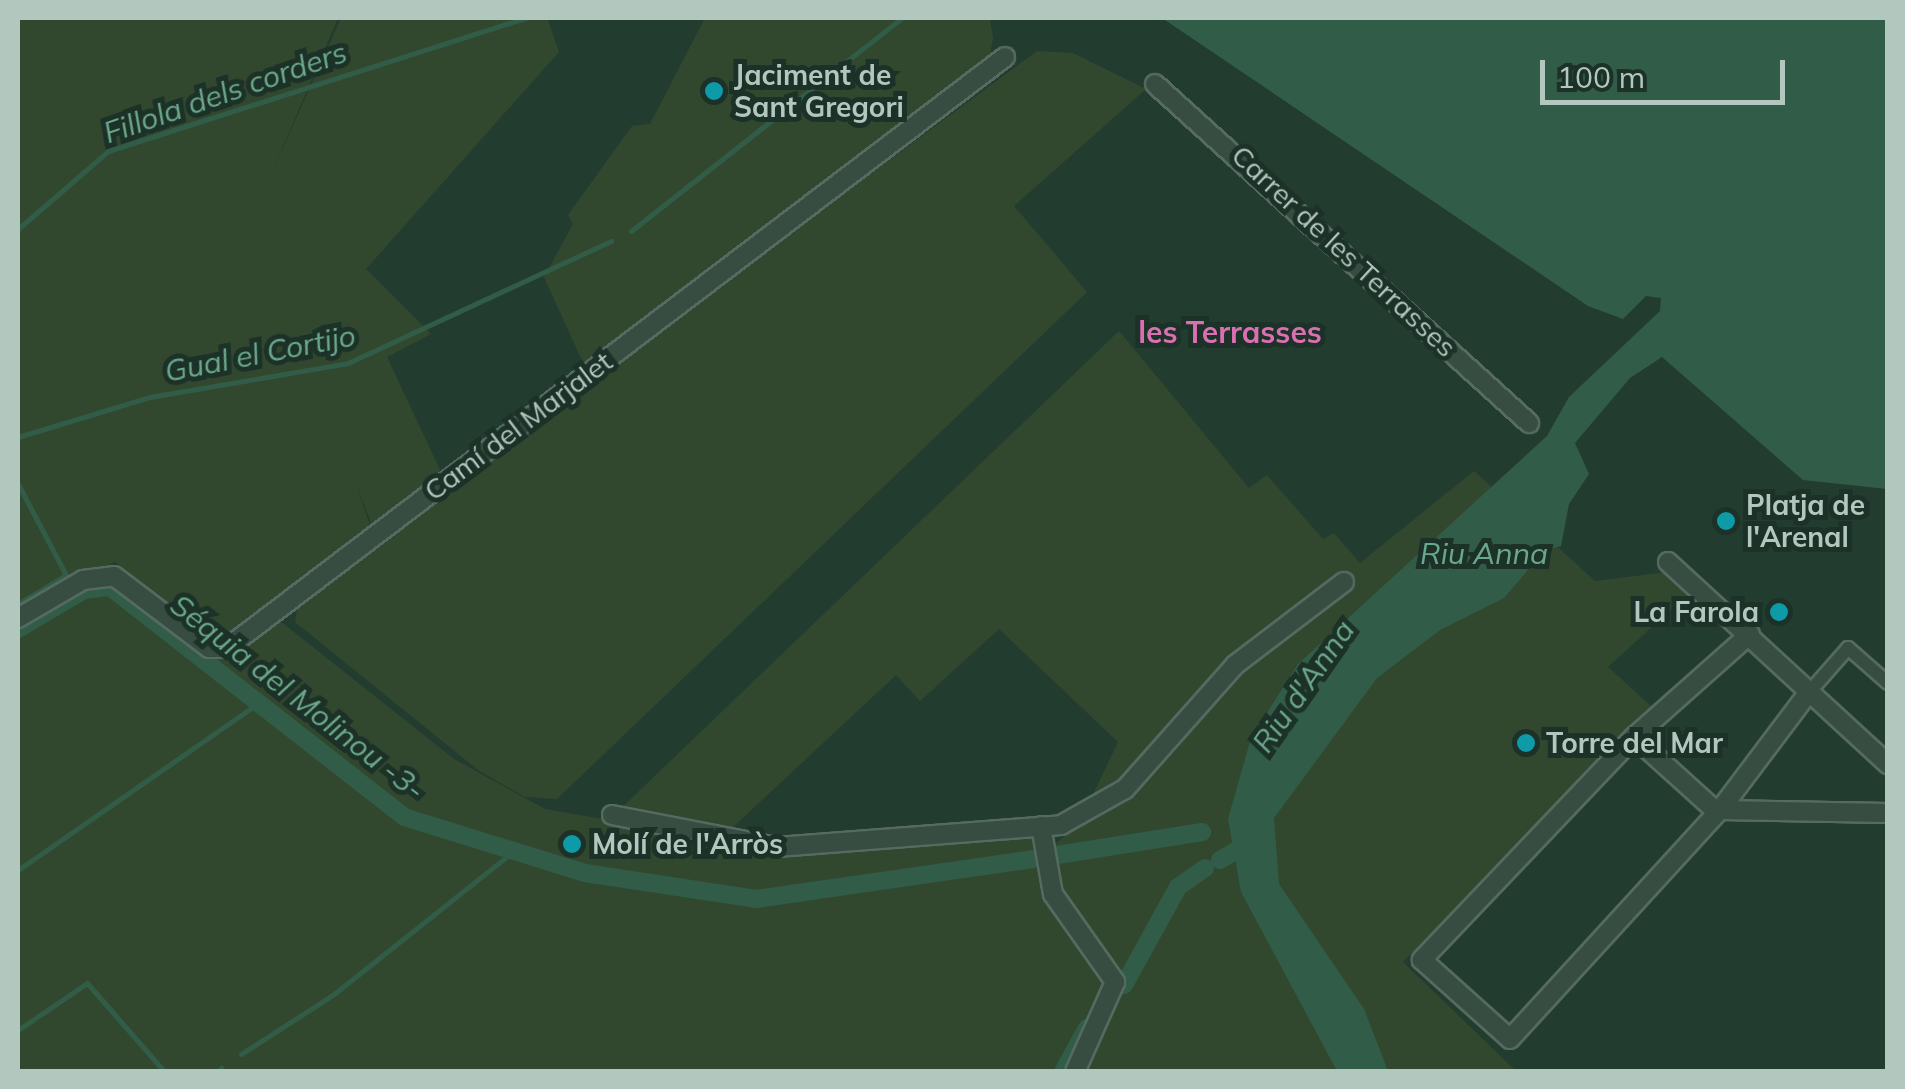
<!DOCTYPE html>
<html>
<head>
<meta charset="utf-8">
<style>
  body { margin:0 }
  #map { position:relative; width:1905px; height:1089px; overflow:hidden; background:#233c30; font-family:Mulish,sans-serif }
  div>[style] { position:absolute }
  .green>* { inset:0; background:#32482e }
  .water>* { inset:0; background:#315d48 }
  .stream>* { height:5px; margin:-2.5px; padding:0 2.5px; transform-origin:2.5px; border-radius:2.5px; background:#315d48 }
  .canal>* { height:18px; margin:-9px; padding:0 9px; transform-origin:9px; border-radius:9px; background:#315d48 }
  .roads { filter:drop-shadow(2px 0 #556a60) drop-shadow(-2px 0 #556a60) drop-shadow(0 2px #556a60) drop-shadow(0 -2px #556a60) }
  .pedestrian>* { height:12px; margin:-6px; padding:0 6px; transform-origin:6px; border-radius:6px; background:#374d42 }
  .minor>* { height:18px; margin:-9px; padding:0 9px; transform-origin:9px; border-radius:9px; background:#374d42 }
  .dots>* { width:28px; height:28px; translate:-50% -50%; box-sizing:border-box; border:5px solid #1c3127; border-radius:50% }
  span { translate:-50% -50%; white-space:nowrap; text-align:center; line-height:1.15; -webkit-text-stroke:10px #1c3127; paint-order:stroke }
  .poi-label { font-size:28px; color:#b2c8bf; font-weight:700 }
  .left { translate:0 -50%; text-align:left }
  .right { translate:-100% -50%; text-align:right }
  .street-label { font-size:28px; color:#b2c8bf }
  .water-label { font-size:30px; color:#6ba88b; font-style:italic }
  .neighbourhood-label { font-size:30px; color:#da70b1; font-weight:700 }
  .frame { position:absolute; inset:0; border:20px solid #b2c8bf; pointer-events:none }
  .scale { position:absolute; left:1540px; top:60px; width:245px; height:45px; box-sizing:border-box; border:5px solid #b2c8bf; border-top:0; padding-left:12px; font-size:30px; line-height:35px; white-space:nowrap; color:#b2c8bf; -webkit-text-stroke:8px #1c3127; paint-order:stroke }
</style>
</head>
<body>
<div id="map">
  <div class="green">
    <div style="clip-path:polygon(18px 18px,338px 18px,270px 177px,341px 18px,547px 18px,559px 52px,366px 269px,431px 334px,387px 357px,442px 474px,373px 527px,356px 485px,372px 531px,227px 638px,208px 635px,115px 562px,18px 607px)"></div>
    <div style="clip-path:polygon(705px 18px,990px 18px,993px 38px,989px 59px,584px 365px,544px 277px,573px 224px,568px 215px,632px 126px,650px 124px)"></div>
    <div style="clip-path:polygon(1037px 51px,1073px 53px,1146px 89px,1014px 206px,1087px 292px,557px 799px,525px 797px,478px 770px,295px 622px,298px 604px,500px 448px)"></div>
    <div style="clip-path:polygon(1119px 331px,1249px 488px,1267px 475px,1323px 539px,1334px 533px,1360px 563px,1474px 471px,1595px 581px,1667px 572px,1688px 594px,1608px 667px,1652px 707px,1403px 962px,1517px 1072px,18px 1071px,18px 620px,75px 587px,114px 577px,209px 651px,275px 617px,454px 759px,545px 809px,776px 849px,1054px 829px,1056px 843px,1175px 751px,1256px 654px,1352px 570px,1240px 651px,1153px 762px,1088px 805px,1118px 742px,999px 629px,920px 701px,896px 675px,730px 830px,614px 815px)"></div>
  </div>
  <div class="water">
    <div style="clip-path:polygon(1162px 18px,1887px 18px,1887px 489px,1803px 480px,1662px 357px,1630px 378px,1575px 443px,1589px 474px,1569px 504px,1561px 546px,1545px 550px,1504px 598px,1440px 630px,1377px 678px,1274px 818px,1279px 884px,1364px 1009px,1388px 1071px,1337px 1071px,1241px 892px,1228px 819px,1251px 738px,1298px 664px,1547px 436px,1569px 397px,1660px 311px,1661px 298px,1646px 296px,1623px 319px,1588px 306px)"></div>
  </div>
  <div class="stream">
    <div style="left:18px;top:229px;width:119px;rotate:-40.9deg"></div>
    <div style="left:108px;top:151px;width:439px;rotate:-17.7deg"></div>
    <div style="left:631px;top:231px;width:345px;rotate:-38.2deg"></div>
    <div style="left:18px;top:437px;width:138px;rotate:-16.9deg"></div>
    <div style="left:150px;top:397px;width:201px;rotate:-9.7deg"></div>
    <div style="left:348px;top:363px;width:290px;rotate:-24.9deg"></div>
    <div style="left:18px;top:484px;width:103px;rotate:62.2deg"></div>
    <div style="left:66px;top:575px;width:56px;rotate:148.9deg"></div>
    <div style="left:18px;top:870px;width:295px;rotate:-34.8deg"></div>
    <div style="left:18px;top:1030px;width:83px;rotate:-34.3deg"></div>
    <div style="left:87px;top:983px;width:118px;rotate:48.8deg"></div>
    <div style="left:241px;top:1054px;width:111px;rotate:-32.8deg"></div>
    <div style="left:334px;top:994px;width:230px;rotate:-38.5deg"></div>
    <div style="left:217px;top:1072px;width:6px;rotate:-45deg"></div>
  </div>
  <div class="canal">
    <div style="left:18px;top:629px;width:77px;rotate:-30.6deg"></div>
    <div style="left:84px;top:590px;width:26px;rotate:-7deg"></div>
    <div style="left:110px;top:587px;width:373px;rotate:38deg"></div>
    <div style="left:404px;top:817px;width:189px;rotate:17.2deg"></div>
    <div style="left:585px;top:873px;width:173px;rotate:8.6deg"></div>
    <div style="left:756px;top:899px;width:280px;rotate:-8.2deg"></div>
    <div style="left:1057px;top:855px;width:147px;rotate:-9deg"></div>
    <div style="left:1220px;top:860px;width:34px;rotate:-30deg"></div>
    <div style="left:1124px;top:985px;width:112px;rotate:-61.1deg"></div>
    <div style="left:1178px;top:887px;width:33px;rotate:-35deg"></div>
    <div style="left:1063px;top:1072px;width:50px;rotate:-61.4deg"></div>
  </div>
  <div class="roads">
    <div class="pedestrian">
      <div style="left:1805px;top:697px;width:65px;rotate:-48.7deg"></div>
      <div style="left:1848px;top:648px;width:53px;rotate:41.2deg"></div>
    </div>
    <div class="minor">
      <div style="left:1155px;top:84px;width:505px;rotate:42.19deg"></div>
      <div style="left:1668px;top:562px;width:299px;rotate:42.6deg"></div>
      <div style="left:18px;top:618px;width:75px;rotate:-30.3deg"></div>
      <div style="left:83px;top:580px;width:31px;rotate:-7deg"></div>
      <div style="left:114px;top:576px;width:119px;rotate:37.2deg"></div>
      <div style="left:209px;top:648px;width:18px"></div>
      <div style="left:227px;top:648px;width:977px;rotate:-37.22deg"></div>
      <div style="left:1750px;top:634px;width:155px;rotate:138.4deg"></div>
      <div style="left:1634px;top:737px;width:308px;rotate:133.6deg"></div>
      <div style="left:1422px;top:960px;width:118px;rotate:41.9deg"></div>
      <div style="left:1510px;top:1039px;width:311px;rotate:-47.5deg"></div>
      <div style="left:1720px;top:810px;width:141px;rotate:-53deg"></div>
      <div style="left:1634px;top:737px;width:112px;rotate:42.1deg"></div>
      <div style="left:1720px;top:810px;width:168px;rotate:1deg"></div>
      <div style="left:612px;top:815px;width:168px;rotate:11deg"></div>
      <div style="left:777px;top:847px;width:285px;rotate:-4.4deg"></div>
      <div style="left:1061px;top:825px;width:73px;rotate:-29.4deg"></div>
      <div style="left:1125px;top:789px;width:166px;rotate:-48.4deg"></div>
      <div style="left:1235px;top:665px;width:137px;rotate:-37.3deg"></div>
      <div style="left:1041px;top:826px;width:69px;rotate:80deg"></div>
      <div style="left:1053px;top:894px;width:108px;rotate:54.8deg"></div>
      <div style="left:1115px;top:982px;width:98px;rotate:114deg"></div>
    </div>
  </div>
  <div class="dots">
    <div style="left:714px;top:91px;background:#0f9aa8"></div>
    <div style="left:1726px;top:521px;background:#0f9aa8"></div>
    <div style="left:1779px;top:612px;background:#0f9aa8"></div>
    <div style="left:1526px;top:743px;background:#0f9aa8"></div>
    <div style="left:572px;top:844px;background:#0f9aa8"></div>
  </div>
  <div class="poi-label">
    <span class="left" style="left:734px;top:91px">Jaciment de<br>Sant Gregori</span>
    <span class="left" style="left:1746px;top:521px">Platja de<br>l'Arenal</span>
    <span class="right" style="left:1759px;top:612px">La Farola</span>
    <span class="left" style="left:1546px;top:743px">Torre del Mar</span>
    <span class="left" style="left:592px;top:844px">Molí de l'Arròs</span>
  </div>
  <div class="street-label">
    <span style="left:1344px;top:251px;rotate:43deg">Carrer de les Terrasses</span>
    <span style="left:518px;top:426px;rotate:-37deg">Camí del Marjalet</span>
  </div>
  <div class="water-label">
    <span style="left:225px;top:92px;rotate:-19deg">Fillola dels corders</span>
    <span style="left:260px;top:353px;rotate:-11deg">Gual el Cortijo</span>
    <span style="left:1484px;top:553px">Riu Anna</span>
    <span style="left:1303px;top:686px;rotate:-55deg">Riu d'Anna</span>
    <span style="left:298px;top:697px;rotate:38deg">Séquia del Molinou -3-</span>
  </div>
  <div class="neighbourhood-label">
    <span style="left:1230px;top:332px">les Terrasses</span>
  </div>
  <div class="frame"></div>
  <div class="scale">100 m</div>
</div>
</body>
</html>
